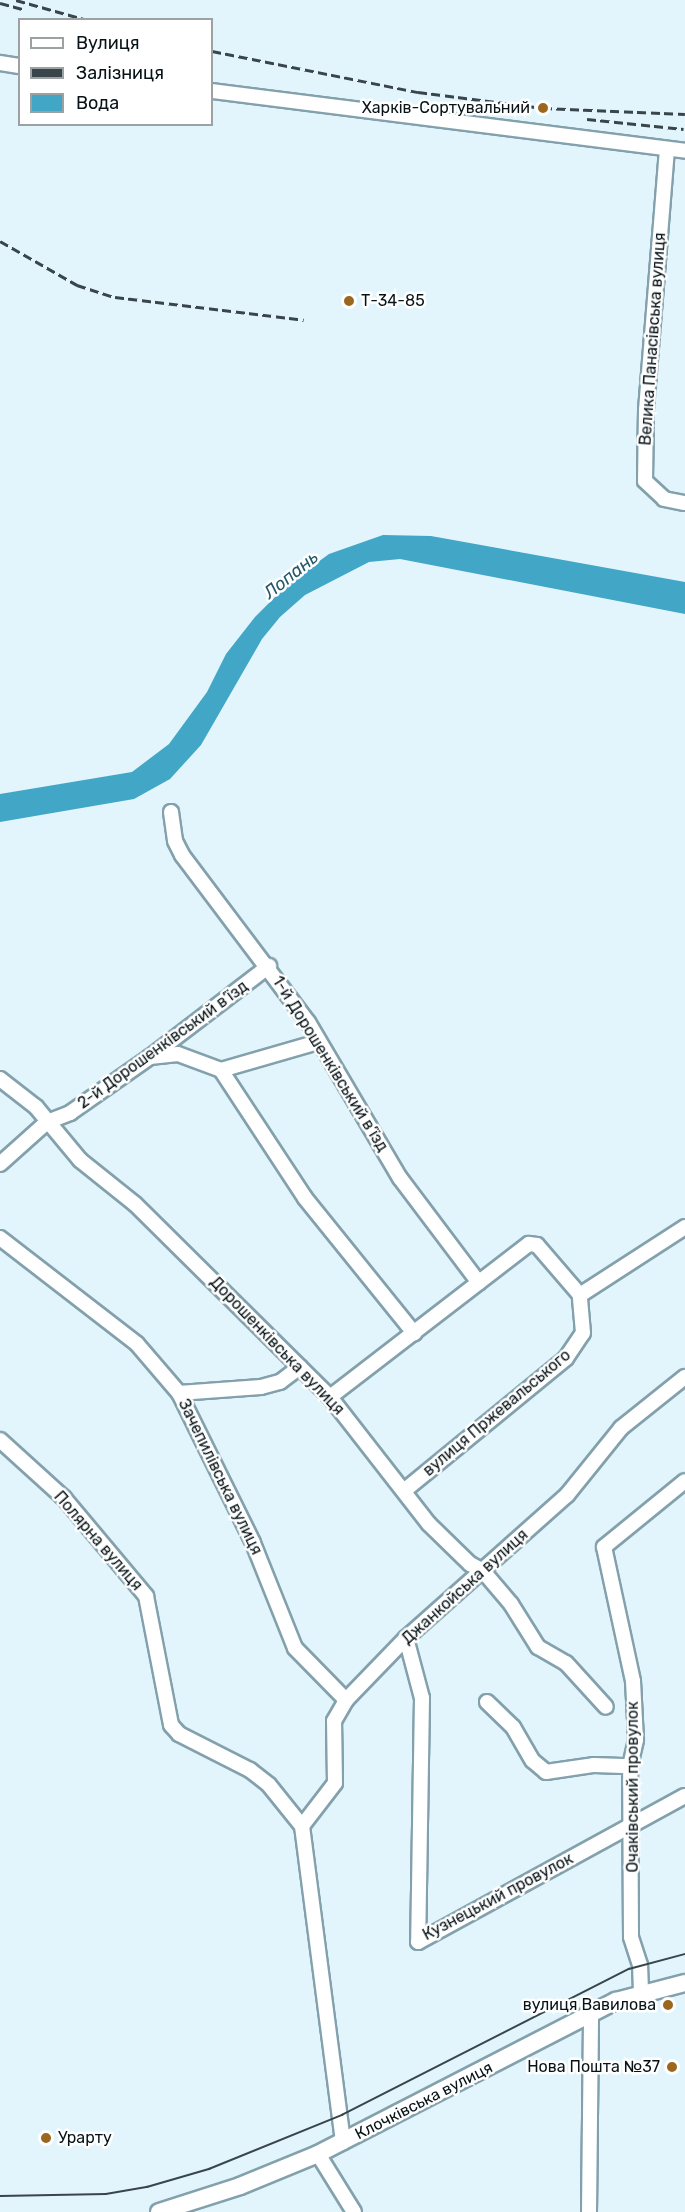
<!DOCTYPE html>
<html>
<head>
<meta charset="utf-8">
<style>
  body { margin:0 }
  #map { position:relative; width:685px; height:2212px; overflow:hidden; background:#e2f5fc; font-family:Rubik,sans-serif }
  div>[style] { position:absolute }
  .water>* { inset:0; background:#42a6c6 }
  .roads { filter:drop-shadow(2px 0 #83a1ac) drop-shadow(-2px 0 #83a1ac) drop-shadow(0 2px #83a1ac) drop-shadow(0 -2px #83a1ac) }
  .minor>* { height:14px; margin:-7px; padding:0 7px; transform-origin:7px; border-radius:7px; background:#fff }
  .major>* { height:16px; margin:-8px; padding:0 8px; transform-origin:8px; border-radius:8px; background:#fff }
  .tram>* { height:1.5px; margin:-0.75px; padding:0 0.75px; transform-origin:0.75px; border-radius:0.75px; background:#38454a }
  .rail>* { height:3px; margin-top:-1.5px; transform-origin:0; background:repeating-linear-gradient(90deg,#38454a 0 9px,transparent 0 13.5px) }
  .dots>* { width:16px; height:16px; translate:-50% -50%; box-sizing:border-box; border:3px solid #fff; border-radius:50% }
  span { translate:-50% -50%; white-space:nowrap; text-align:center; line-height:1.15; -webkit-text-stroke:5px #fff; paint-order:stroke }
  .poi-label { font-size:16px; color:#071317 }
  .right { translate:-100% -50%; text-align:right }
  .left { translate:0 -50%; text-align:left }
  .street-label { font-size:16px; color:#071317 }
  .water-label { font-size:18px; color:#23596b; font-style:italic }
  .legend { position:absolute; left:18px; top:18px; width:195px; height:108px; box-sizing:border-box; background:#fff; border:2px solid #9ca1a2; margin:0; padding:8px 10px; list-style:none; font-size:18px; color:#071317 }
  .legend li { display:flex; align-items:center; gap:12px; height:30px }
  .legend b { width:30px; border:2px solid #9ca1a2 }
</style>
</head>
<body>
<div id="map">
  <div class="water">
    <div style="clip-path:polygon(383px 535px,431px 536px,685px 582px,685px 614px,400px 559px,369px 562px,305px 595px,280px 617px,262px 639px,201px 745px,170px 779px,134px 799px,0 822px,0 794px,132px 772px,169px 744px,207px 692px,226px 654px,255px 617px,288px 584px,329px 554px)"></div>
  </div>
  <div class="roads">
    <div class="minor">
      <div style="left:0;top:63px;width:20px;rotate:9deg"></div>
      <div style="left:212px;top:91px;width:477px;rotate:7.2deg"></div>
      <div style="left:667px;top:149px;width:262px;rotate:94.6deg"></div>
      <div style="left:646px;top:410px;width:71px;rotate:90.8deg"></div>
      <div style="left:645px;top:481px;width:26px;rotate:43deg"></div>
      <div style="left:664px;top:499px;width:21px;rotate:11deg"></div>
      <div style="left:171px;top:812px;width:29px;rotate:82deg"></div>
      <div style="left:175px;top:841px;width:16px;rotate:63deg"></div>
      <div style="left:182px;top:855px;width:209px;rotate:53deg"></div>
      <div style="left:308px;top:1022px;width:181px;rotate:59.5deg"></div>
      <div style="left:400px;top:1178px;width:131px;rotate:53deg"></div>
      <div style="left:150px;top:1057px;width:28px;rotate:-6deg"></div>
      <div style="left:178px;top:1054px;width:46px;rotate:20.4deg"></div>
      <div style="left:221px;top:1070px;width:101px;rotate:-16.1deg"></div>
      <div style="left:221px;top:1070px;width:153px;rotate:56.7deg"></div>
      <div style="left:305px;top:1198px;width:174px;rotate:51.1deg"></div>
      <div style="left:0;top:1079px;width:46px;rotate:37.9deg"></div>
      <div style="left:36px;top:1107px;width:69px;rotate:50.3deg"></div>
      <div style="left:80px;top:1160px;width:70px;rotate:38.7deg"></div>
      <div style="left:135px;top:1204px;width:274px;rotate:44.7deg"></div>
      <div style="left:330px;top:1397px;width:161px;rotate:52.1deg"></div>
      <div style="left:429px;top:1524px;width:57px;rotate:44.3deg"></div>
      <div style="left:470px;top:1564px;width:15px;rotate:28deg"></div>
      <div style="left:483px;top:1571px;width:43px;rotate:49.7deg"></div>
      <div style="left:511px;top:1604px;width:51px;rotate:57.9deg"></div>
      <div style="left:538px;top:1647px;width:32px;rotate:30deg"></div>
      <div style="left:566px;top:1663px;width:59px;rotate:47.7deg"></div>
      <div style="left:0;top:1164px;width:63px;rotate:-41.8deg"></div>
      <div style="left:47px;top:1122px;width:25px;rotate:-21deg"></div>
      <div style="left:70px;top:1113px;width:98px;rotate:-35deg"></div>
      <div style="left:150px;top:1057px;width:150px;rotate:-37.4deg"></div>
      <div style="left:0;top:1238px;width:173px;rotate:37.7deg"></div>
      <div style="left:137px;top:1344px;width:65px;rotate:49.4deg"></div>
      <div style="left:179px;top:1393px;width:167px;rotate:63.7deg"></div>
      <div style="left:253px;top:1543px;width:113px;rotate:68.2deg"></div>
      <div style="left:295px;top:1648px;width:73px;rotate:45.6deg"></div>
      <div style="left:580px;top:1295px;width:125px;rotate:-32.9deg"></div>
      <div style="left:179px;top:1393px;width:82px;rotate:-4.2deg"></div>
      <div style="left:261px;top:1387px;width:20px;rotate:-15deg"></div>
      <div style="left:280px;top:1382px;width:25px;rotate:-37deg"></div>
      <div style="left:330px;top:1397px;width:251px;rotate:-37.6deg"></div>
      <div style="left:529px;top:1244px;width:8px;rotate:7deg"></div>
      <div style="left:537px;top:1245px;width:66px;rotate:49.3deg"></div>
      <div style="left:0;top:1440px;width:86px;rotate:42.2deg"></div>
      <div style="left:64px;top:1498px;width:128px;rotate:50.1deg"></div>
      <div style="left:146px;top:1596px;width:131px;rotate:79deg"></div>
      <div style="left:171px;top:1725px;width:12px;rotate:48deg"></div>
      <div style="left:179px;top:1734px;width:80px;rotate:26.9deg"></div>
      <div style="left:250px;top:1770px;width:24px;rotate:38deg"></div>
      <div style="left:269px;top:1785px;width:53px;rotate:51.2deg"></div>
      <div style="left:302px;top:1826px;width:319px;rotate:82.6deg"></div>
      <div style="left:405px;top:1490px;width:208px;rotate:-39.3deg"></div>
      <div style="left:566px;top:1358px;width:30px;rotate:-56deg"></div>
      <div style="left:583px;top:1333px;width:38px;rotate:-95deg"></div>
      <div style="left:406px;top:1638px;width:62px;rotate:75.1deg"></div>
      <div style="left:422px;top:1698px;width:244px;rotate:90.9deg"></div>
      <div style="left:418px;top:1942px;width:304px;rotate:-28.7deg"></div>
      <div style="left:487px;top:1702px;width:36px;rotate:44deg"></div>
      <div style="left:513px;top:1727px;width:39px;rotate:60deg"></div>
      <div style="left:533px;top:1761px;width:17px;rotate:40deg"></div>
      <div style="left:546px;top:1772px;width:49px;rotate:-8.3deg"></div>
      <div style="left:594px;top:1765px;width:36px;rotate:2deg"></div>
      <div style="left:302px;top:1826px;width:54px;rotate:-52.5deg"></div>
      <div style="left:335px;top:1783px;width:62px;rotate:-90.9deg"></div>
      <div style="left:334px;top:1721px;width:24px;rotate:-60deg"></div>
      <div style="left:346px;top:1700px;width:86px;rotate:-45.9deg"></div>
      <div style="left:406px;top:1638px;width:215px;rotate:-41.6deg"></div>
      <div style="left:567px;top:1495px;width:86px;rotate:-51.1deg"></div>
      <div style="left:621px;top:1428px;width:82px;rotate:-38.6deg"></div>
      <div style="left:641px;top:1992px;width:27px;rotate:-92deg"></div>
      <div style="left:640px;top:1965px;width:29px;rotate:-108deg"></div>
      <div style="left:631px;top:1937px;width:171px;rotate:-90.3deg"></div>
      <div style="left:630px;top:1766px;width:27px;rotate:-77deg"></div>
      <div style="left:636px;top:1740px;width:59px;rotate:-92.9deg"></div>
      <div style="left:633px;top:1681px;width:137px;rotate:-102.2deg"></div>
      <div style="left:604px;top:1547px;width:104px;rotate:-39.2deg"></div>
      <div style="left:318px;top:2154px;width:68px;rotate:58.2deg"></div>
      <div style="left:589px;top:2212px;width:199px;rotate:-89.4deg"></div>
    </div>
    <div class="major">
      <div style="left:159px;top:2212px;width:85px;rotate:-17.8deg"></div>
      <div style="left:240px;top:2186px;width:84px;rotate:-22.3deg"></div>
      <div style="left:318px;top:2154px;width:335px;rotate:-27.2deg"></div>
      <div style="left:616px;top:2001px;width:71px;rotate:-14.6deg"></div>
    </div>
  </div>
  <div class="tram">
    <div style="left:0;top:2196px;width:106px;rotate:-1.1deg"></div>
    <div style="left:106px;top:2194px;width:42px;rotate:-9.7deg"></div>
    <div style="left:147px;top:2187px;width:65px;rotate:-16.2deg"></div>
    <div style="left:209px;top:2169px;width:144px;rotate:-22.1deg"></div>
    <div style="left:342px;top:2115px;width:322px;rotate:-27deg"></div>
    <div style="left:629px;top:1969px;width:58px;rotate:-15deg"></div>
  </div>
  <div class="rail">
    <div style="left:16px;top:0;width:74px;rotate:15.7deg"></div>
    <div style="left:0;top:3px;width:24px;rotate:15deg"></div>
    <div style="left:212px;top:51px;width:210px;rotate:11.3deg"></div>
    <div style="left:418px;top:92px;width:126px;rotate:7.3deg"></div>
    <div style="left:543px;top:108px;width:142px;rotate:2.4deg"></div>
    <div style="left:587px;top:119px;width:97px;rotate:5.9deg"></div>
    <div style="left:0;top:241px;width:89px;rotate:29.7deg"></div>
    <div style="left:77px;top:285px;width:40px;rotate:18deg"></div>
    <div style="left:115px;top:297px;width:190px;rotate:6.9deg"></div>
  </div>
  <div class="dots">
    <div style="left:543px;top:108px;background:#9b671e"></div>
    <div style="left:349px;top:301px;background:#9b671e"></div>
    <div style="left:668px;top:2005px;background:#9b671e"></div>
    <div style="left:672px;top:2067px;background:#9b671e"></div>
    <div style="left:46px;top:2138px;background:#9b671e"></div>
  </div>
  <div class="poi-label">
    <span class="right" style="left:530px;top:108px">Харків-Сортувальний</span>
    <span class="left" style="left:361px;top:301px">Т-34-85</span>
    <span class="right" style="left:656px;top:2005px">вулиця Вавилова</span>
    <span class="right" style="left:660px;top:2067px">Нова Пошта №37</span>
    <span class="left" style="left:58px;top:2138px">Урарту</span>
  </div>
  <div class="street-label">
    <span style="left:653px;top:339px;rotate:-86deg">Велика Панасівська вулиця</span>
    <span style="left:163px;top:1045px;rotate:-36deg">2-й Дорошенківський в’їзд</span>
    <span style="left:330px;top:1064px;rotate:58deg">1-й Дорошенківський в’їзд</span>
    <span style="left:277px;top:1346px;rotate:46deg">Дорошенківська вулиця</span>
    <span style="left:497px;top:1413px;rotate:-40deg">вулиця Пржевальського</span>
    <span style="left:220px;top:1477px;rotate:64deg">Зачепилівська вулиця</span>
    <span style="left:98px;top:1541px;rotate:49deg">Полярна вулиця</span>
    <span style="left:465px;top:1587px;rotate:-42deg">Джанкойська вулиця</span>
    <span style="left:633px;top:1787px;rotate:-90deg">Очаківський провулок</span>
    <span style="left:498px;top:1897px;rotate:-28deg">Кузнецький провулок</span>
    <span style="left:424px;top:2101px;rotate:-27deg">Клочківська вулиця</span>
  </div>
  <div class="water-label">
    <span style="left:291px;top:575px;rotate:-39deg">Лопань</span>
  </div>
  <ul class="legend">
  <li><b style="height:8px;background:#fff"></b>Вулиця</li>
  <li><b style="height:8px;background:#38454a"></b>Залізниця</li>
  <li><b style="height:16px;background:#42a6c6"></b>Вода</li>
  </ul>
</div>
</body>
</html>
